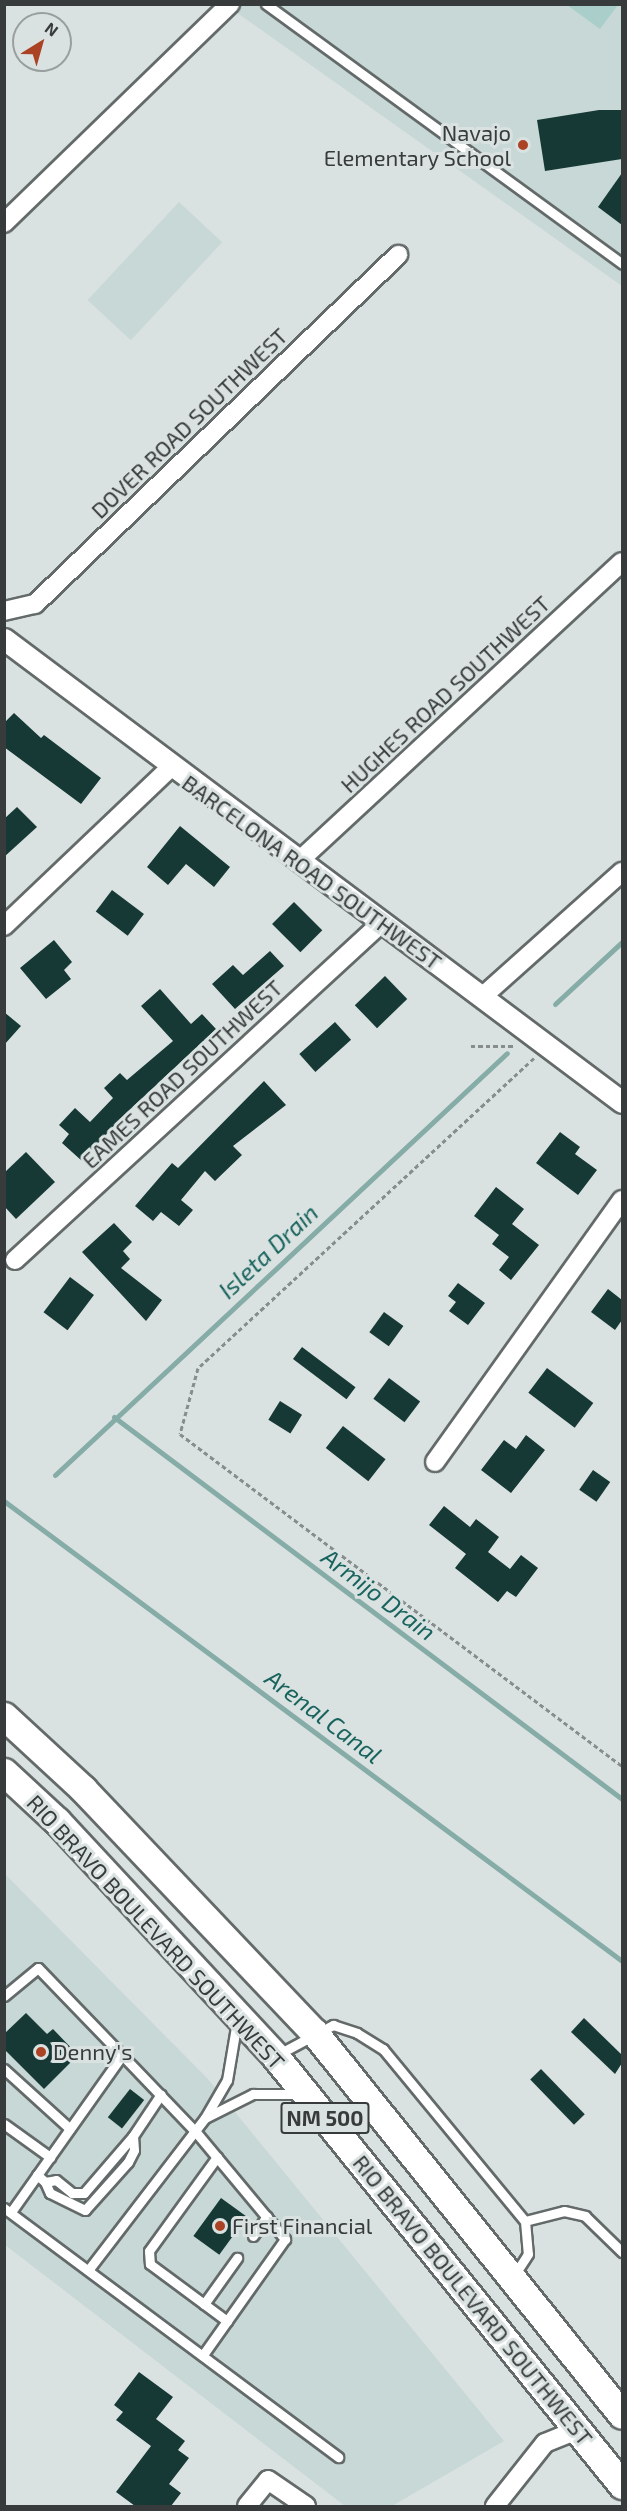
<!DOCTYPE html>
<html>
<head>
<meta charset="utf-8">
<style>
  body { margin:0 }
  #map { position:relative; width:627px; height:2511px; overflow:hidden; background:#dae2e1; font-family:"Exo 2",sans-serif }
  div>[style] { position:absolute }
  .built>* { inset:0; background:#c7d8d6; transform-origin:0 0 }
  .green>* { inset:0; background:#aacfcb }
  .stream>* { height:5px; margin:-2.5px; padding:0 2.5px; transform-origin:2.5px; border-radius:2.5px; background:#86aca7 }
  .building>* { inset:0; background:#163936; transform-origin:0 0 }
  .path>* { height:3px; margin-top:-1.5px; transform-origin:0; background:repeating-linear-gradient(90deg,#878d8c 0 4.5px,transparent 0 7.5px) }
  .roads { filter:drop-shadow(2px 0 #636a69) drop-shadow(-2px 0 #636a69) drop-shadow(0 2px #636a69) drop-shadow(0 -2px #636a69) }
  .service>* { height:9px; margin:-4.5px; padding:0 4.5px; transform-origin:4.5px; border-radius:4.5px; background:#fff }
  .minor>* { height:18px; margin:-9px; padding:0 9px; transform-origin:9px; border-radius:9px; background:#fff }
  .tertiary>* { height:21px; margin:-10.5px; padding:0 10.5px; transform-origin:10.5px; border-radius:10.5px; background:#fff }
  .primary>* { height:27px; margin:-13.5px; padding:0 13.5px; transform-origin:13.5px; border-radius:13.5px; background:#fff }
  .dots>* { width:16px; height:16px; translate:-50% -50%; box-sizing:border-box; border:3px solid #dae2e1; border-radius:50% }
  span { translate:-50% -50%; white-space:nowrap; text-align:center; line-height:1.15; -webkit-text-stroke:6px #dae2e1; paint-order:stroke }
  .shield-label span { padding:2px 4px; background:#dae2e1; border:2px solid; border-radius:4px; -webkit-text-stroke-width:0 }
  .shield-label { font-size:21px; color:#383b3b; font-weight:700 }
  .poi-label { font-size:22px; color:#383b3b }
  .right { translate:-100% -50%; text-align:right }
  .left { translate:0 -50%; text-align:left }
  .street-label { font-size:22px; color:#383b3b }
  .water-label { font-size:24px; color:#18635d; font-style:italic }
  .frame { position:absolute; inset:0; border:6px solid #383b3b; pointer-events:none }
  .north { position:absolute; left:12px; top:12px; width:60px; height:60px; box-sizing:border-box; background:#dae2e1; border:2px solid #999f9f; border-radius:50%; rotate:37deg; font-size:16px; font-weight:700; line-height:24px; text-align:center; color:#383b3b }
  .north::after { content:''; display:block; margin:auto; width:21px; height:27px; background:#aa4223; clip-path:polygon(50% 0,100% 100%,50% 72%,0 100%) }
</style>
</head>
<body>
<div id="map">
  <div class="built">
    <div style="clip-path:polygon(226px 5px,622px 5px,622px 286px)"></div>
    <div style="left:179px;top:202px;width:59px;height:134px;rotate:43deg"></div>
    <div style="clip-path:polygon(4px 1873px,208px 2079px,504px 2441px,392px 2506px,345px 2506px,5px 2245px)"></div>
  </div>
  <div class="green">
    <div style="clip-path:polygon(567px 5px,618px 5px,600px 29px)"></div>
  </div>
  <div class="stream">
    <div style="left:555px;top:1004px;width:91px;rotate:-42.8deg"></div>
    <div style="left:114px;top:1417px;width:636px;rotate:36.94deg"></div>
    <div style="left:55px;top:1475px;width:618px;rotate:-43.03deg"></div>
    <div style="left:4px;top:1501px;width:770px;rotate:36.66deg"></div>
  </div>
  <div class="building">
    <div style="clip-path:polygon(599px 110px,622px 110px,622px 159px,545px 171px,537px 120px)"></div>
    <div style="clip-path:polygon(622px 173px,622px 225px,598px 207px)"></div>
    <div style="clip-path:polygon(14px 713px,41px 738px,44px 735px,101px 778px,81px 804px,4px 747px,4px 723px)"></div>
    <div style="clip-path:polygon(17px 807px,37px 827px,4px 857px,4px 819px)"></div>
    <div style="clip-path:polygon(180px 826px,230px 867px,214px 887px,186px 864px,168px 885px,147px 867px)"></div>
    <div style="left:112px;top:890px;width:40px;height:27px;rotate:37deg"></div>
    <div style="left:294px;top:902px;width:40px;height:31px;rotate:45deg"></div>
    <div style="clip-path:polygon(54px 940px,72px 962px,64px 970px,71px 979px,46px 999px,20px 968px)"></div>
    <div style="clip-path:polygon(270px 951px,284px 966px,235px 1009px,212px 984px,233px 965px,243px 975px)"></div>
    <div style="left:385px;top:976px;width:32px;height:42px;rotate:46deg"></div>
    <div style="clip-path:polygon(160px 989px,191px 1024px,202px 1014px,216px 1029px,123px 1116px,82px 1161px,62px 1143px,69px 1134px,59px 1125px,75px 1108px,90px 1122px,113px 1098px,104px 1088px,120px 1073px,127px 1080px,173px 1041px,141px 1006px)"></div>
    <div style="clip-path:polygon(4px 1012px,21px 1026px,4px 1045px)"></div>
    <div style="left:335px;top:1022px;width:24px;height:48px;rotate:48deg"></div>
    <div style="clip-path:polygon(264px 1081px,286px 1105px,233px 1146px,242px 1155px,215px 1181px,205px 1171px,181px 1200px,193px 1210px,179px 1226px,161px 1212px,153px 1221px,135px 1206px,172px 1163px,178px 1168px)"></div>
    <div style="clip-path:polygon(560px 1132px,580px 1147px,575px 1154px,597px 1170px,578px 1195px,536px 1163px)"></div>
    <div style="clip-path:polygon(26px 1152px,55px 1182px,16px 1219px,4px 1206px,4px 1173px)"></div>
    <div style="clip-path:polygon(496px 1187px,524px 1209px,512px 1224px,539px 1245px,511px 1280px,499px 1270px,509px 1257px,492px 1244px,499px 1235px,474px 1216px)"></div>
    <div style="clip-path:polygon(114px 1223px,132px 1242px,123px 1251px,130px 1259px,121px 1268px,162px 1300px,146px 1321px,82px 1252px)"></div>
    <div style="left:70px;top:1277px;width:30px;height:44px;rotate:37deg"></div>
    <div style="clip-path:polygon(458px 1283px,485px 1303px,468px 1325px,449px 1311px,456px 1302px,448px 1296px)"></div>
    <div style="clip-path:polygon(608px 1289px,622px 1300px,622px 1320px,615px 1330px,591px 1312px)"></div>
    <div style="left:384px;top:1312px;width:24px;height:25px;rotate:36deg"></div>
    <div style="left:302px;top:1347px;width:67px;height:15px;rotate:37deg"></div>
    <div style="left:547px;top:1368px;width:58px;height:31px;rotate:37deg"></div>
    <div style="left:389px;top:1378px;width:39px;height:26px;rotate:37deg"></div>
    <div style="left:280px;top:1401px;width:26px;height:22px;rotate:32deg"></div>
    <div style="left:343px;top:1426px;width:54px;height:28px;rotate:38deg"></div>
    <div style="clip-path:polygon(526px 1435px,545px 1450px,511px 1493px,481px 1470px,504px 1440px,516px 1449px)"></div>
    <div style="left:593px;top:1470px;width:21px;height:24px;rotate:35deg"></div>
    <div style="clip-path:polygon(444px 1506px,470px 1527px,476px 1519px,499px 1537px,488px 1552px,510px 1569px,521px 1555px,538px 1568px,516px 1597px,507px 1591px,498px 1602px,455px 1568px,466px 1554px,429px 1525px)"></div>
    <div style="clip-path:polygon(26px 2013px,47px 2034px,53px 2029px,78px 2055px,44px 2089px,4px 2049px,4px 2034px)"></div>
    <div style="clip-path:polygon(584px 2018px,622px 2055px,622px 2063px,615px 2074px,571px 2032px)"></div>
    <div style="left:541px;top:2069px;width:63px;height:15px;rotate:46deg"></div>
    <div style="left:130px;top:2089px;width:18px;height:36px;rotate:38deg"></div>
    <div style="left:221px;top:2198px;width:32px;height:47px;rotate:36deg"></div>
    <div style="clip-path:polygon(139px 2372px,173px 2397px,156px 2419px,185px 2441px,178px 2450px,189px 2458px,169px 2484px,181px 2493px,171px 2506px,135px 2506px,116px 2492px,151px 2446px,116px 2420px,123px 2412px,114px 2405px)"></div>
  </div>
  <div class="path">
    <div style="left:471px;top:1046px;width:43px"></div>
    <div style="left:534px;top:1058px;width:457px;rotate:137.3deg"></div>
    <div style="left:198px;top:1368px;width:68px;rotate:105.3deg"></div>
    <div style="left:180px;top:1434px;width:553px;rotate:36.91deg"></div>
  </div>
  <div class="roads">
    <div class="service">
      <div style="left:266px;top:4px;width:441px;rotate:36.1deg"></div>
      <div style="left:4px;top:1996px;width:44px;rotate:-39.5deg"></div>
      <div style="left:38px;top:1968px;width:121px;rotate:46deg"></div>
      <div style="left:237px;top:2021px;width:60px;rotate:99.6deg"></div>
      <div style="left:227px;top:2080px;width:44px;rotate:120.1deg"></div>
      <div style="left:205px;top:2118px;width:54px;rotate:-26.6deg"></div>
      <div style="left:253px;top:2094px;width:45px"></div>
      <div style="left:277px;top:2055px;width:64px;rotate:-28.2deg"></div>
      <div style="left:333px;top:2025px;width:25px;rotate:18deg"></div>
      <div style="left:357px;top:2033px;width:31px;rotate:32deg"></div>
      <div style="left:383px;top:2049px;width:223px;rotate:50.5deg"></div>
      <div style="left:525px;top:2221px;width:33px;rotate:85deg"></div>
      <div style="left:528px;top:2254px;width:27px;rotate:123deg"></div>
      <div style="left:4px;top:2069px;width:88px;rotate:42.2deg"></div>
      <div style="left:4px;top:2124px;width:57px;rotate:35.7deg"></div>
      <div style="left:217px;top:2157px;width:116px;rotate:125.9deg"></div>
      <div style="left:149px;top:2251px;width:13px;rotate:86deg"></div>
      <div style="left:150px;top:2264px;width:96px;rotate:36.5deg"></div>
      <div style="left:37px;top:2175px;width:11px;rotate:41deg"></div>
      <div style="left:45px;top:2182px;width:12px;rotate:66deg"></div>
      <div style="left:50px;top:2193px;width:39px;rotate:26deg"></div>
      <div style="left:85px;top:2210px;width:64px;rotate:-48.1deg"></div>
      <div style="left:128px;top:2162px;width:13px;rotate:-63deg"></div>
      <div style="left:134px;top:2150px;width:14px;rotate:-94deg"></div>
      <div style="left:133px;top:2136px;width:50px;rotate:-56.3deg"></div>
      <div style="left:45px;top:2182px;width:11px;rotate:-10deg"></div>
      <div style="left:56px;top:2180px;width:21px;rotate:39deg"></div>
      <div style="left:72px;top:2193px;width:12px"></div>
      <div style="left:84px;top:2193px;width:75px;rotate:-49.3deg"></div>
      <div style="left:4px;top:2208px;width:417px;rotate:36.7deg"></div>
      <div style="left:11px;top:2212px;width:192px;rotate:-54.7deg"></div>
      <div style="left:122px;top:2055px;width:105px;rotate:46.2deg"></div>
      <div style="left:195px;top:2131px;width:141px;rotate:50.2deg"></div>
      <div style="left:285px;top:2239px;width:142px;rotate:125.3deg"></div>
      <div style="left:525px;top:2221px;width:40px;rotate:-14.4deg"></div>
      <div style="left:564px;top:2211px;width:22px;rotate:13deg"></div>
      <div style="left:585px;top:2216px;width:52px;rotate:44.2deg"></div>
      <div style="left:253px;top:2236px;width:24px;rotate:-55deg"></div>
      <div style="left:89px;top:2269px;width:190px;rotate:-52.5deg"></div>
      <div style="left:204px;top:2304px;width:57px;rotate:-54.3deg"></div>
    </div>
    <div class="minor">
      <div style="left:4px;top:223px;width:315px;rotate:-44.1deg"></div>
      <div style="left:4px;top:611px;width:32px;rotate:-13deg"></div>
      <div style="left:35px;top:604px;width:504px;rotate:-43.87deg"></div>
      <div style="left:299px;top:861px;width:440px;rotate:-42.8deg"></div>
      <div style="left:4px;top:926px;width:231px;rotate:-43.6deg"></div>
      <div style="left:482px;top:997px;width:188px;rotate:-41.8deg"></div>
      <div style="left:15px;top:1260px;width:499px;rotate:-42.6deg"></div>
      <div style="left:435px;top:1462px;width:322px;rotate:-54.5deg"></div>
      <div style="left:247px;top:2506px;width:33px;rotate:-51deg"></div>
      <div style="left:268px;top:2480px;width:46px;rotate:34.4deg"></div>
      <div style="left:495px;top:2506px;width:80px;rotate:-51.6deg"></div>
      <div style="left:545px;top:2443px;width:35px;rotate:-22deg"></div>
    </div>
    <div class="tertiary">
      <div style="left:4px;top:639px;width:772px;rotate:36.84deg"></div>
    </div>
    <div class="primary">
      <div style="left:4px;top:1716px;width:108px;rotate:42.7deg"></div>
      <div style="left:83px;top:1789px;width:335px;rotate:46.5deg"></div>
      <div style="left:314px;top:2032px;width:491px;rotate:51.2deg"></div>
      <div style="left:4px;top:1772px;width:72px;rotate:42.8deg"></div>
      <div style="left:57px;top:1821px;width:321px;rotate:47.1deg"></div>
      <div style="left:275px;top:2056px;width:552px;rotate:51.03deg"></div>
    </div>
  </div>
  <div class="dots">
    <div style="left:523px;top:145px;background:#aa4223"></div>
    <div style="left:41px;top:2052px;background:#aa4223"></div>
    <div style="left:220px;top:2226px;background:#aa4223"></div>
  </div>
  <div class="shield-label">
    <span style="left:325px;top:2118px">NM 500</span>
  </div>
  <div class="poi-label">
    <span class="right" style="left:511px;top:145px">Navajo<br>Elementary School</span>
    <span class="left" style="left:53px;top:2052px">Denny's</span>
    <span class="left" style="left:232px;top:2226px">First Financial</span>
  </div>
  <div class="street-label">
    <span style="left:189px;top:423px;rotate:-44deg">DOVER ROAD SOUTHWEST</span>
    <span style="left:445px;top:694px;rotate:-43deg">HUGHES ROAD SOUTHWEST</span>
    <span style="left:312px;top:872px;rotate:36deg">BARCELONA ROAD SOUTHWEST</span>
    <span style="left:182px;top:1074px;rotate:-43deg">EAMES ROAD SOUTHWEST</span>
    <span style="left:156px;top:1932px;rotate:47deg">RIO BRAVO BOULEVARD SOUTHWEST</span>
    <span style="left:473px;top:2300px;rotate:51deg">RIO BRAVO BOULEVARD SOUTHWEST</span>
  </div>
  <div class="water-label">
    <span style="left:268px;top:1251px;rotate:-43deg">Isleta Drain</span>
    <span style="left:379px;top:1594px;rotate:37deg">Armijo Drain</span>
    <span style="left:324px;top:1716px;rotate:37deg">Arenal Canal</span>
  </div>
  <div class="frame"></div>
  <div class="north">N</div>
</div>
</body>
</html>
